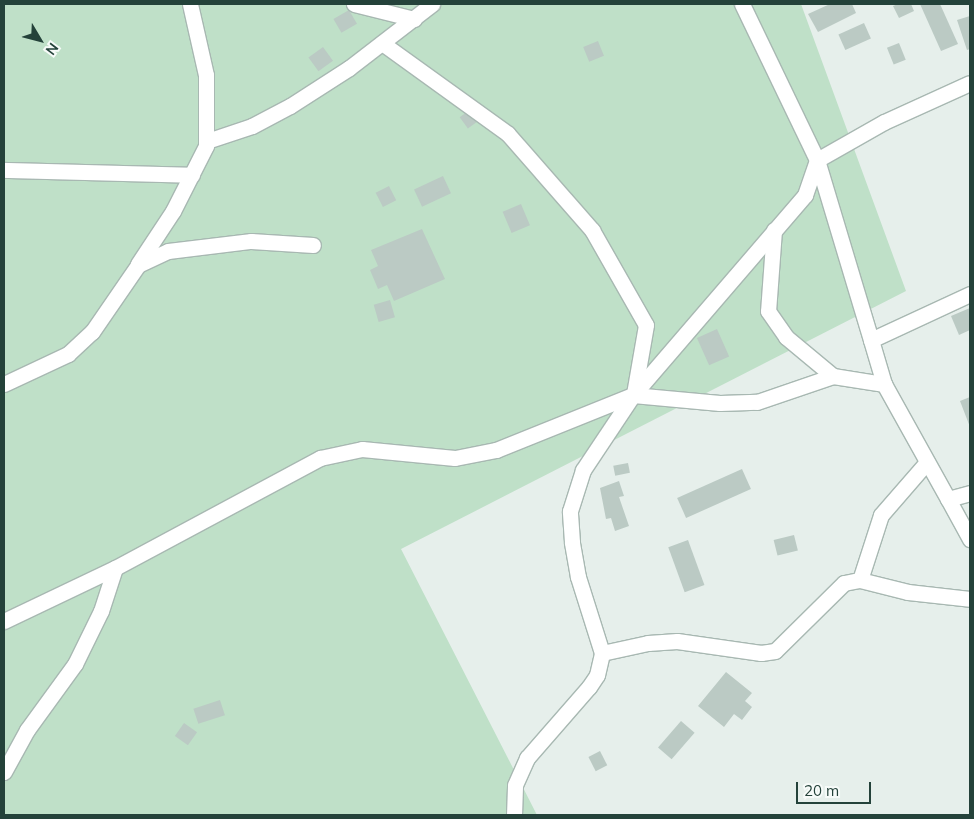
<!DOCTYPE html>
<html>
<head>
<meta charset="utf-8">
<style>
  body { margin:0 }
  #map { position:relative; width:974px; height:819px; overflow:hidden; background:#e6efeb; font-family:Mulish,sans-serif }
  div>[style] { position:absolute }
  .green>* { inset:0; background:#bfe0c8 }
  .building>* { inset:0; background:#bbcac4; transform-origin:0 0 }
  .roads { filter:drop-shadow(1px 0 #a8b8b2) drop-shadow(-1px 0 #a8b8b2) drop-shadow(0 1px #a8b8b2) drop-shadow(0 -1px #a8b8b2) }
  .minor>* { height:15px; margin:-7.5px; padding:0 7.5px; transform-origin:7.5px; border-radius:7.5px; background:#fff }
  span { translate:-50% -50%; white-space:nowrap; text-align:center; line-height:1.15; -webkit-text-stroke:4px #f7fbf9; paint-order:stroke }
  .frame { position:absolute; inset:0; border:5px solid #24423a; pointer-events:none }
  .north { position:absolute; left:15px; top:15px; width:50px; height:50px; -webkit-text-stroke:4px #f7fbf9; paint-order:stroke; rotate:127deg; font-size:14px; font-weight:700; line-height:20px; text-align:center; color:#24423a }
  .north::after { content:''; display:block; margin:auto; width:18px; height:22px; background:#24423a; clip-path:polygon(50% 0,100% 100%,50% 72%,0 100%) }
  .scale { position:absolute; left:796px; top:782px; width:75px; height:22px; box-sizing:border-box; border:2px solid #24423a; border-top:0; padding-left:6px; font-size:15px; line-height:18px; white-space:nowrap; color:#24423a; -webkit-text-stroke:4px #f7fbf9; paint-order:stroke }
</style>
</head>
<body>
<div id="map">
  <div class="green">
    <div style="clip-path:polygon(4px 4px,801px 4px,906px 291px,401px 549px,537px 815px,4px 815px)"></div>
  </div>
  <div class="building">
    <div style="clip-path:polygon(830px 4px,852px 4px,856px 13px,818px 32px,808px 14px)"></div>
    <div style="clip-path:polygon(898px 4px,911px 4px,914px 11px,899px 18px,893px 6px)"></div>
    <div style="clip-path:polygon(920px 4px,940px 4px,958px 44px,941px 51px)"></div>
    <div style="left:349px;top:10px;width:16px;height:18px;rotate:60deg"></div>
    <div style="clip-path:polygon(970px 16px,970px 49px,967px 50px,957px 20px)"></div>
    <div style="left:864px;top:23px;width:17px;height:28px;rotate:66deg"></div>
    <div style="left:598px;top:41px;width:16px;height:16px;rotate:68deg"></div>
    <div style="left:899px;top:43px;width:18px;height:13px;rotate:68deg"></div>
    <div style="left:323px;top:47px;width:17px;height:18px;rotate:54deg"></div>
    <div style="left:471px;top:109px;width:14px;height:14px;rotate:54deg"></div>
    <div style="left:443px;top:176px;width:19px;height:32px;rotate:65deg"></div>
    <div style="left:389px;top:186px;width:16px;height:15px;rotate:63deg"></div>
    <div style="left:521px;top:204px;width:23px;height:20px;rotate:67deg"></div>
    <div style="clip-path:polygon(422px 229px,445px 279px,394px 301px,387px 285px,378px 289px,370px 270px,378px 266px,371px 250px)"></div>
    <div style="left:390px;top:300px;width:18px;height:17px;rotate:74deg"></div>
    <div style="clip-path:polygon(970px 308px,970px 330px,959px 335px,951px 316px)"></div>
    <div style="left:717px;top:329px;width:30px;height:22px;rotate:66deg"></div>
    <div style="clip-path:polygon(970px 397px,970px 427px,960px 401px)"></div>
    <div style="left:628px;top:463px;width:10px;height:15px;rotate:79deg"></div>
    <div style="left:742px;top:469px;width:22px;height:71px;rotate:66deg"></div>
    <div style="clip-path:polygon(619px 481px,624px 496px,619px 497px,629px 526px,615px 531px,611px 518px,606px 519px,600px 488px)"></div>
    <div style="left:794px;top:535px;width:16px;height:21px;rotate:76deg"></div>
    <div style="left:688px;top:540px;width:48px;height:21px;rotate:70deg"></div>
    <div style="clip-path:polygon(726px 672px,752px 693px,745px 701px,752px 707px,742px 720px,734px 714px,724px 727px,698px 706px)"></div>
    <div style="left:220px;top:700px;width:16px;height:28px;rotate:72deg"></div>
    <div style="left:681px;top:721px;width:18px;height:35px;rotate:41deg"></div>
    <div style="left:184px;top:723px;width:16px;height:16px;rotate:35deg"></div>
    <div style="left:600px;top:751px;width:16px;height:13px;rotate:63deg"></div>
  </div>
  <div class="roads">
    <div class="minor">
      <div style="left:354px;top:4px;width:62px;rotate:14deg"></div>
      <div style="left:742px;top:4px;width:173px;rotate:64.3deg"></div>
      <div style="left:817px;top:160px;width:188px;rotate:73.3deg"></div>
      <div style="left:382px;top:43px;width:155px;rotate:35.8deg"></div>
      <div style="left:508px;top:134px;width:128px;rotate:48.8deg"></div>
      <div style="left:592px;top:230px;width:109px;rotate:60.4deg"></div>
      <div style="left:646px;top:325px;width:70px;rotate:99.9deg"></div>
      <div style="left:207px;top:141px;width:47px;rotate:-18.4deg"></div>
      <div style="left:252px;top:126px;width:43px;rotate:-27.8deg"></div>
      <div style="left:290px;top:106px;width:70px;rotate:-32.8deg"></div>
      <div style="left:349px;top:68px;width:105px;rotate:-37.6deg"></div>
      <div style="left:4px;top:170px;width:188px;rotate:1.5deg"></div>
      <div style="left:774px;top:230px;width:81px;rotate:94.2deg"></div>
      <div style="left:768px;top:311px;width:32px;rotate:55deg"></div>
      <div style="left:786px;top:337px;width:61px;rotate:39.7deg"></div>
      <div style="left:138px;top:264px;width:64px;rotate:-56.6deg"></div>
      <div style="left:173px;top:211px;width:73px;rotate:-63.1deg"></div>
      <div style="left:206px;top:146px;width:71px;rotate:-90deg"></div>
      <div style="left:206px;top:75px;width:73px;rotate:-102.7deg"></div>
      <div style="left:970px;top:294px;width:109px;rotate:155.1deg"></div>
      <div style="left:871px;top:340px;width:46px;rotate:73.5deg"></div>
      <div style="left:884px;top:384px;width:132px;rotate:60.9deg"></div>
      <div style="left:948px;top:499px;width:23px;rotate:-15deg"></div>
      <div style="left:4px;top:384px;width:71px;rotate:-25.1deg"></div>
      <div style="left:68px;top:354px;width:33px;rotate:-43deg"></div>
      <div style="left:92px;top:332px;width:81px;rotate:-55.5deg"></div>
      <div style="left:138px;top:265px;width:33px;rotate:-25deg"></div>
      <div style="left:168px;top:251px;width:84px;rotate:-6.9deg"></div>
      <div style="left:251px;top:241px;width:62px;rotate:3.7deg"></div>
      <div style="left:948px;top:499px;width:46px;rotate:61.2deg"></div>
      <div style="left:860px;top:580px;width:68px;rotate:-72.1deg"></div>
      <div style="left:881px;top:515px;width:70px;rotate:-49deg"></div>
      <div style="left:4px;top:621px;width:123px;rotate:-25.5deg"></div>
      <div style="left:115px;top:568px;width:233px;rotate:-28.2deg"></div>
      <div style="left:320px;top:458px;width:43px;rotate:-12.1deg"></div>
      <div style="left:362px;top:449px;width:93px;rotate:5.5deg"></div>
      <div style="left:455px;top:458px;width:42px;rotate:-11deg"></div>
      <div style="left:496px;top:450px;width:148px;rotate:-21.9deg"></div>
      <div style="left:633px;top:395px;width:87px;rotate:5.3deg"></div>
      <div style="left:720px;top:403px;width:37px;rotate:-2deg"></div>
      <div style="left:757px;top:402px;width:80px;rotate:-18.9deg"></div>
      <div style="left:833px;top:376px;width:52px;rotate:8.9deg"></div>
      <div style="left:602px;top:653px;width:47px;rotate:-12.3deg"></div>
      <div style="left:648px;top:643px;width:29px;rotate:-4deg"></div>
      <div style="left:677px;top:641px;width:85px;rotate:8.1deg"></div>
      <div style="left:761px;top:653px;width:14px;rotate:-8deg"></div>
      <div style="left:775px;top:651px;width:97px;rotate:-44.6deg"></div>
      <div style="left:844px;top:583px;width:16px;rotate:-11deg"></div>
      <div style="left:860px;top:580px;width:49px;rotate:14deg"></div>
      <div style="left:908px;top:592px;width:62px;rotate:6.4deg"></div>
      <div style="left:4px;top:772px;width:48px;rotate:-61.3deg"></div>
      <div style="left:27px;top:730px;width:82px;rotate:-54deg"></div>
      <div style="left:75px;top:664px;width:59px;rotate:-63.9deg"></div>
      <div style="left:101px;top:611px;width:45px;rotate:-72deg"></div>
      <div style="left:514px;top:815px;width:30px;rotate:-88deg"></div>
      <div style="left:515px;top:785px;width:30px;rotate:-66deg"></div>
      <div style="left:527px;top:758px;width:94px;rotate:-48.9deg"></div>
      <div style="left:589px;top:687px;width:14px;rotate:-56deg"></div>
      <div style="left:597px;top:675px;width:23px;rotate:-77deg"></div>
      <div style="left:602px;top:653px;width:80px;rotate:-107.5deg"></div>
      <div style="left:578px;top:577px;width:36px;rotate:-100deg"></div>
      <div style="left:572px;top:542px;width:31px;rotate:-94deg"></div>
      <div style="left:570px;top:511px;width:43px;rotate:-72.4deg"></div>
      <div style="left:583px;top:470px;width:90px;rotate:-56.3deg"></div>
      <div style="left:633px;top:395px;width:264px;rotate:-49.3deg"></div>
      <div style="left:805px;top:195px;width:37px;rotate:-71deg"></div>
      <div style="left:817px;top:160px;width:77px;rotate:-29.6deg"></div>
      <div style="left:884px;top:122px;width:94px;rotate:-24.4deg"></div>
    </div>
  </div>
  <div class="frame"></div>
  <div class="north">N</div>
  <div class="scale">20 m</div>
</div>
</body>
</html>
